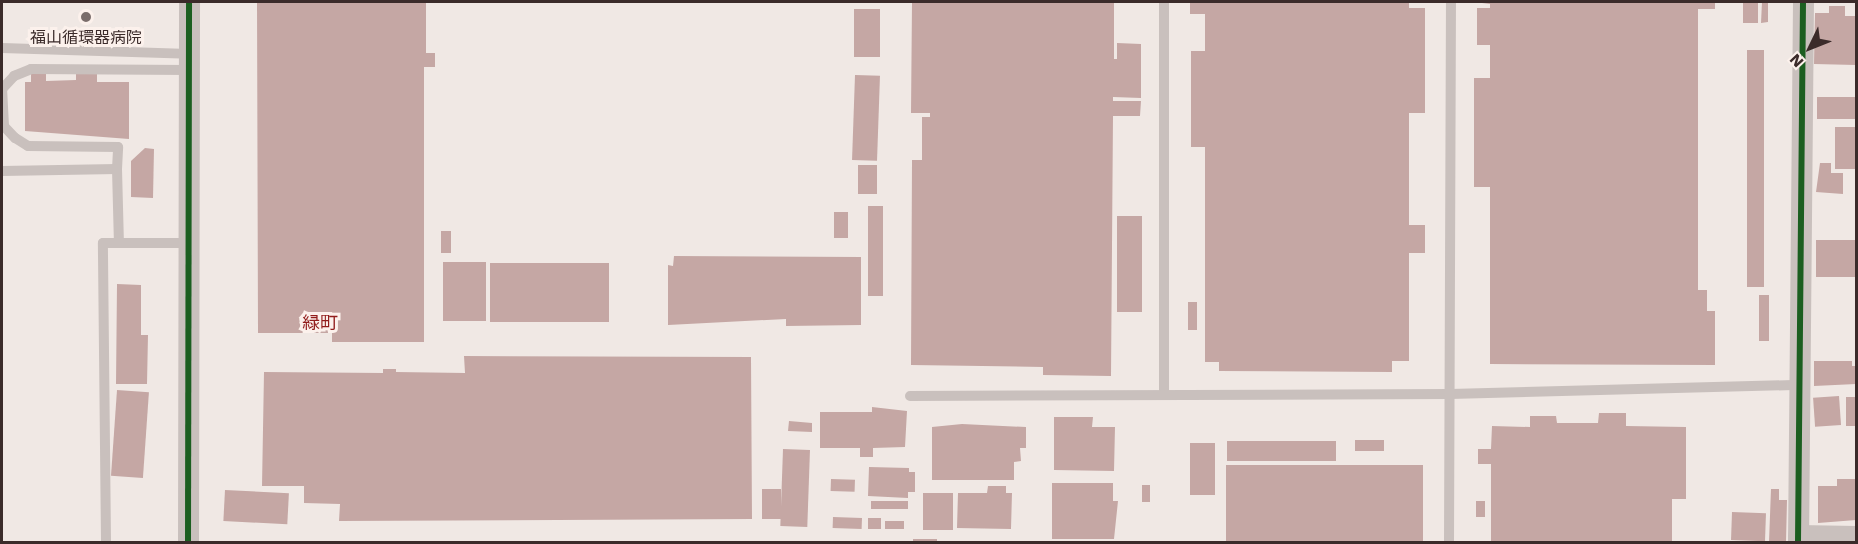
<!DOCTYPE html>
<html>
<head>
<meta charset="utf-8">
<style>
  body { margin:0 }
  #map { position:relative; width:1858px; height:544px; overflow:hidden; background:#f0e8e4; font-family:"Work Sans","Noto Sans JP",sans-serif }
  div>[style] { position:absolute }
  .building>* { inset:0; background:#c5a7a4; transform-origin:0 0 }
  .lane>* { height:10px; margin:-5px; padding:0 5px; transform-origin:5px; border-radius:5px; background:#c9c0bd }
  .street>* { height:21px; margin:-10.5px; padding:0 10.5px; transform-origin:10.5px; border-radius:10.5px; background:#c9c0bd }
  .cycleway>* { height:6px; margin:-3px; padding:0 3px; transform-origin:3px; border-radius:3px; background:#1b5e20 }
  .dots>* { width:16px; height:16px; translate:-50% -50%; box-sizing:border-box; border:3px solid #fcf1ec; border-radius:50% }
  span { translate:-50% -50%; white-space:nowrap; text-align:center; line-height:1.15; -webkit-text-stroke:6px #fcf1ec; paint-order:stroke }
  .poi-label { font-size:16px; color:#3b2b2a }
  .neighbourhood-label { font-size:18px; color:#911d1c }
  .frame { position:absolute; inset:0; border:3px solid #3b2b2a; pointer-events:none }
  .north { position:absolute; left:1780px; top:18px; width:60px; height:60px; -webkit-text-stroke:4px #fcf1ec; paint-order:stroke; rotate:227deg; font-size:16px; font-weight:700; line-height:24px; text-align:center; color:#3b2b2a }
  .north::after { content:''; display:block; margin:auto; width:21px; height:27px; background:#3b2b2a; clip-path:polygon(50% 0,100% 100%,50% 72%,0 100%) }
</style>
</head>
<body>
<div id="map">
  <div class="building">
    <div style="clip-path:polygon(257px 2px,426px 2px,426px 53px,435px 53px,435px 67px,424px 67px,424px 342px,332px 342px,332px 333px,258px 333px)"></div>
    <div style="clip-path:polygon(912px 2px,1114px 2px,1114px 59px,1117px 59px,1117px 43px,1141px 44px,1141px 98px,1113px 97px,1113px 101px,1141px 101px,1140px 116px,1113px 116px,1111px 376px,1043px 375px,1043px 367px,911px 365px,912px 160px,922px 160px,922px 117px,930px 117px,930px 113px,911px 113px)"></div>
    <div style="clip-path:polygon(1190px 2px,1409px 2px,1409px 8px,1425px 8px,1425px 113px,1409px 113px,1409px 225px,1425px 225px,1425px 253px,1409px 253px,1409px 361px,1392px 361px,1392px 372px,1219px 371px,1219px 362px,1205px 362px,1205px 147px,1191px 147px,1191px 51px,1205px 51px,1205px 14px,1190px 14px)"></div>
    <div style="clip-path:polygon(1474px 2px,1715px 2px,1715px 9px,1698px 9px,1698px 290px,1707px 290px,1707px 311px,1715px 311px,1715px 365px,1490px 364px,1490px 187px,1474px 187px,1474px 78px,1490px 78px,1490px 45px,1477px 45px,1477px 8px,1490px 8px,1490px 4px)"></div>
    <div style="left:1743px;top:2px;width:15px;height:21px"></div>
    <div style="clip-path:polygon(1762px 2px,1768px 2px,1768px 22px,1761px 23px)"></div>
    <div style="clip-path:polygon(1829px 6px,1845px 6px,1845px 16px,1856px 16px,1856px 65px,1814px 64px,1815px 13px,1829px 13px)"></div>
    <div style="left:854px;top:9px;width:26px;height:48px"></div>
    <div style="left:1747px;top:50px;width:17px;height:237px"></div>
    <div style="clip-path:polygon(31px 73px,46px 74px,46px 81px,76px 80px,76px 73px,97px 74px,97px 82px,129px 82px,129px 139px,25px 131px,25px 82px,31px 82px)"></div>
    <div style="left:855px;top:75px;width:25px;height:85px;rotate:2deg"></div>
    <div style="left:1817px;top:97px;width:39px;height:22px"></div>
    <div style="left:1835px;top:127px;width:21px;height:42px"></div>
    <div style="clip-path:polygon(145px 148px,154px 149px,153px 198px,131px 197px,131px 161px)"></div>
    <div style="clip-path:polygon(1820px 163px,1831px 163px,1831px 173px,1843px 173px,1843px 194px,1816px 192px)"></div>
    <div style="left:858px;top:165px;width:19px;height:29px"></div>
    <div style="left:868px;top:206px;width:15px;height:90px"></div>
    <div style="left:834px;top:212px;width:14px;height:26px"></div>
    <div style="left:1142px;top:216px;width:96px;height:25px;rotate:90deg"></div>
    <div style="left:441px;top:231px;width:10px;height:22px"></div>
    <div style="left:1816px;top:240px;width:40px;height:37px"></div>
    <div style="clip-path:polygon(674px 256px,861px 257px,861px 325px,786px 326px,786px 319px,668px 325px,668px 265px,673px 266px)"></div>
    <div style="left:443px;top:262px;width:43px;height:59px"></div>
    <div style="left:490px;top:263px;width:119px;height:59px"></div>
    <div style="clip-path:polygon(117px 284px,141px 285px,141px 335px,148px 335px,147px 384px,116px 384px)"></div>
    <div style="left:1759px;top:295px;width:10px;height:46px"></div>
    <div style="left:1188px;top:302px;width:9px;height:28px"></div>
    <div style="clip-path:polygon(464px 356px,751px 357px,752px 519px,339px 521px,340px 504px,304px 503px,304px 486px,262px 486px,264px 372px,383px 373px,383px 369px,396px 369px,396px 372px,465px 373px)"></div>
    <div style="clip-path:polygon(1814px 361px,1852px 361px,1852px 366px,1856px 366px,1856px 384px,1814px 386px)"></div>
    <div style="left:117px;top:390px;width:32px;height:86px;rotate:4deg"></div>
    <div style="left:1839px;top:396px;width:29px;height:26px;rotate:86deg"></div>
    <div style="left:1856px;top:397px;width:29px;height:10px;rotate:90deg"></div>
    <div style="clip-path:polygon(872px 407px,907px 411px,905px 447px,873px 448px,873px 457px,860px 457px,860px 448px,820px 448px,820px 412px,872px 412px)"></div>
    <div style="clip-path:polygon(1599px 413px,1626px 413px,1626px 426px,1686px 427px,1686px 499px,1672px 499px,1672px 542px,1491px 542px,1491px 464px,1478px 464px,1478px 449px,1491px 449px,1492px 426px,1530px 427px,1530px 416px,1556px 416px,1557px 423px,1598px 423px)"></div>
    <div style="clip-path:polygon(1054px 417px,1093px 417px,1092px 427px,1115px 427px,1114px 471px,1054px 470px)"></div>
    <div style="clip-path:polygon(789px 421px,812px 423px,812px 432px,788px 431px)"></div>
    <div style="clip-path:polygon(962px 424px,1026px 427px,1026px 448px,1020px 448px,1021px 461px,1014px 462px,1014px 480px,932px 480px,932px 427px)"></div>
    <div style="left:1355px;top:440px;width:29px;height:11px"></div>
    <div style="left:1336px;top:441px;width:20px;height:109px;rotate:90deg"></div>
    <div style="left:1190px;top:443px;width:25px;height:52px"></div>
    <div style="left:783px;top:449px;width:27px;height:77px;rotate:2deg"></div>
    <div style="left:1226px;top:465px;width:197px;height:77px"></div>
    <div style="clip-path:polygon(869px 467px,909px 468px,909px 472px,915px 472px,915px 492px,908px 492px,908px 498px,868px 496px)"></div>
    <div style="left:831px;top:479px;width:24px;height:12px;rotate:2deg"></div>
    <div style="clip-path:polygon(1837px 479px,1856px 479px,1856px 520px,1818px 523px,1818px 486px,1837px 486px)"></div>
    <div style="clip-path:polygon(1052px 483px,1113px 483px,1113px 501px,1118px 501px,1114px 539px,1052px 539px)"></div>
    <div style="left:1142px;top:485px;width:8px;height:17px"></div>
    <div style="clip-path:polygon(988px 486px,1006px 486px,1006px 493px,1012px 493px,1011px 529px,957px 528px,958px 493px,987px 493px)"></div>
    <div style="left:762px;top:489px;width:19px;height:30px"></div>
    <div style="clip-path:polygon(1771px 489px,1779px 489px,1779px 500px,1787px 500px,1786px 542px,1769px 542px)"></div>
    <div style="left:225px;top:490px;width:64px;height:31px;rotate:3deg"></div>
    <div style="left:923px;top:493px;width:30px;height:37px"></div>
    <div style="left:908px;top:501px;width:8px;height:37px;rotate:90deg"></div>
    <div style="left:1476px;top:501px;width:9px;height:16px"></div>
    <div style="left:1732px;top:512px;width:34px;height:28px;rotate:2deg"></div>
    <div style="left:833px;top:517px;width:29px;height:11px;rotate:2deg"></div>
    <div style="left:868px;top:518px;width:13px;height:11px"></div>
    <div style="left:885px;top:521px;width:19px;height:8px"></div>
    <div style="left:913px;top:539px;width:24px;height:3px"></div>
  </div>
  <div class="lane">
    <div style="left:1164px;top:2px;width:393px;rotate:90deg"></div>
    <div style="left:2px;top:48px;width:187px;rotate:1.8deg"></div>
    <div style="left:117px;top:169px;width:22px;rotate:-87deg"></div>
    <div style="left:118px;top:147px;width:90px;rotate:-179.4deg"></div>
    <div style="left:28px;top:146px;width:15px;rotate:-148deg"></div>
    <div style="left:15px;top:138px;width:16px;rotate:-133deg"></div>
    <div style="left:4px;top:126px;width:37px;rotate:-93deg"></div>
    <div style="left:2px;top:89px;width:18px;rotate:-47deg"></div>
    <div style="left:14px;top:76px;width:18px;rotate:-22deg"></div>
    <div style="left:31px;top:69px;width:158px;rotate:0.4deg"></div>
    <div style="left:2px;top:171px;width:115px;rotate:-1deg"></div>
    <div style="left:117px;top:169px;width:74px;rotate:88.5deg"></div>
    <div style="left:910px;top:396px;width:540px;rotate:-0.21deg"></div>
    <div style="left:1450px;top:394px;width:351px;rotate:-1.5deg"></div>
    <div style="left:106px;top:542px;width:299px;rotate:-90.6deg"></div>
    <div style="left:103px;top:243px;width:86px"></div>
    <div style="left:1449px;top:542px;width:540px;rotate:-89.79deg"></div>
  </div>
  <div class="street">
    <div style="left:1798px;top:535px;width:58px;rotate:1deg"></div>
    <div style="left:188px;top:542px;width:540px;rotate:-89.89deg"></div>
    <div style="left:1798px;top:542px;width:540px;rotate:-89.47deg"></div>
  </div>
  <div class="cycleway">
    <div style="left:188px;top:542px;width:540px;rotate:-89.89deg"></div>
    <div style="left:1798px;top:542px;width:540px;rotate:-89.47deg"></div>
  </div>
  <div class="dots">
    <div style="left:86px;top:17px;background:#7a6d6b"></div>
  </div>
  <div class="poi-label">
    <span style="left:86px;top:38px">福山循環器病院</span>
  </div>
  <div class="neighbourhood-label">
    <span style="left:320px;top:323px">緑町</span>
  </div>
  <div class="frame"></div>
  <div class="north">N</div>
</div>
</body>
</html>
